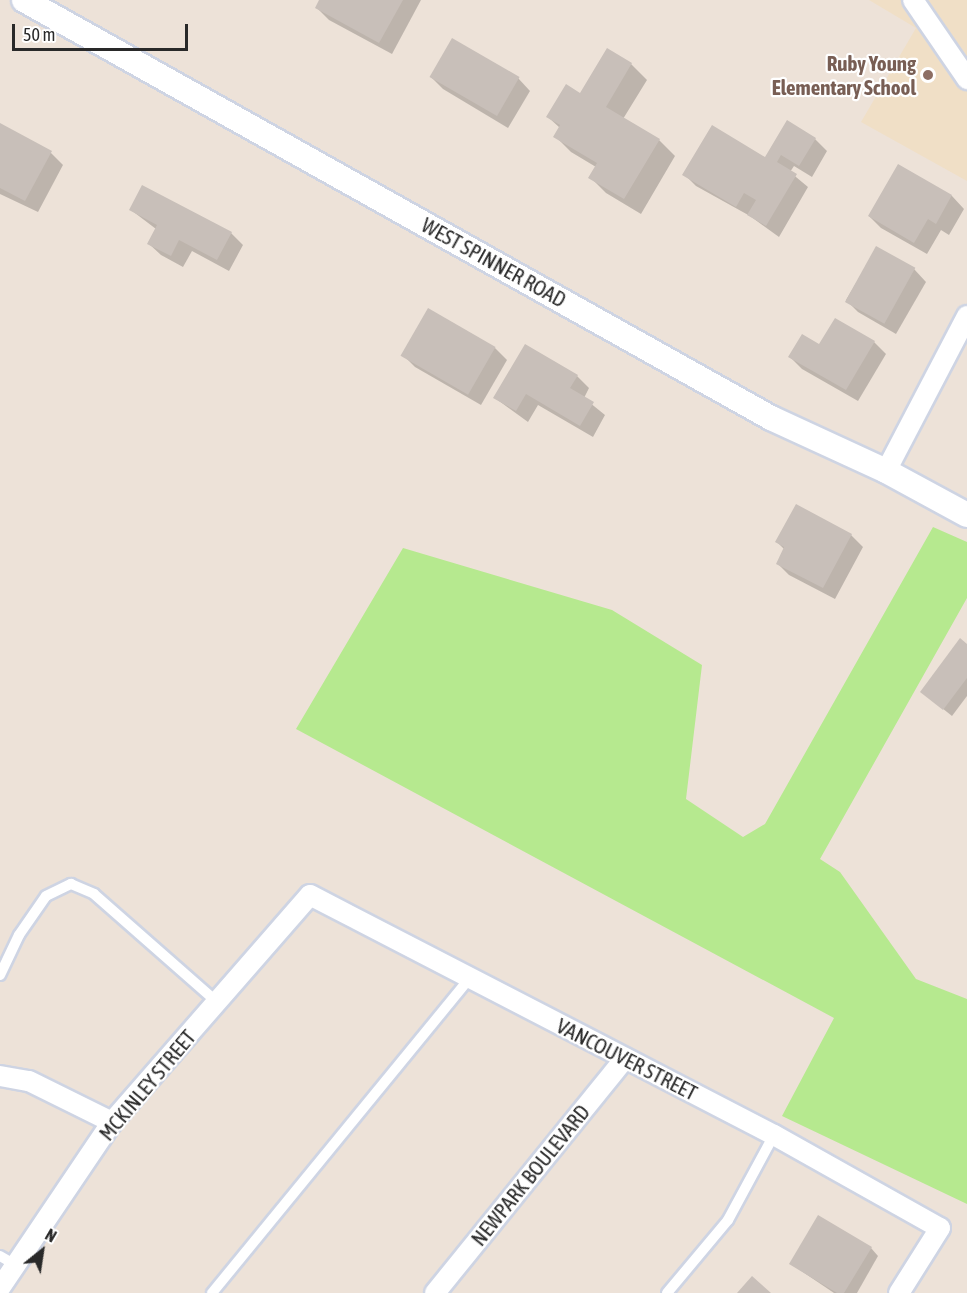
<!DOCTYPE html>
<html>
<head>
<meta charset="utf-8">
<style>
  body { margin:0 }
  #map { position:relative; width:967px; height:1293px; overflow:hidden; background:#ede2d8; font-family:"Asap Condensed",sans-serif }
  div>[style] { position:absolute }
  .education>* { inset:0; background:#f0dfc6 }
  .green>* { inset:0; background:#b6e98f }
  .shadow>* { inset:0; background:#0003 }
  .building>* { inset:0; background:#c8bfb9; transform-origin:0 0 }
  .roads { filter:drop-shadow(2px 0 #ced4e3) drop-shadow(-2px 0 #ced4e3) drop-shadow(0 2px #ced4e3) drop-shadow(0 -2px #ced4e3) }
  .service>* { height:10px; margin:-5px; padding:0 5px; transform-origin:5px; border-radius:5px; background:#fff }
  .minor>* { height:20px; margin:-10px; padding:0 10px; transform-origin:10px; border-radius:10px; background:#fff }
  .tertiary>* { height:24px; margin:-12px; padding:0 12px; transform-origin:12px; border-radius:12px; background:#fff }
  .dots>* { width:16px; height:16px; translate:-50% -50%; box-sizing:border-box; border:3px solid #fff; border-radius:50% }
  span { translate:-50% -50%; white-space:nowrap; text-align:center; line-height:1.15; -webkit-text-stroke:4.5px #fff; paint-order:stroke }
  .education-label { font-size:21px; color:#785e54; font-weight:700 }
  .right { translate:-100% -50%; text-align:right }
  .street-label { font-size:21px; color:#292929 }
  .north { position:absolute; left:12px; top:1221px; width:60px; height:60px; -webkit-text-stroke:4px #fff; paint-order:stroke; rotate:30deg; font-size:16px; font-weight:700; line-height:24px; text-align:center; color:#292929 }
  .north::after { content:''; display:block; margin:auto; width:21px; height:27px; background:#292929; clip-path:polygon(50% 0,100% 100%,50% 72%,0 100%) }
  .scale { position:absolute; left:12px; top:24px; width:176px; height:27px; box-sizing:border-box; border:3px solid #292929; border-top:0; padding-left:8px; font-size:18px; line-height:21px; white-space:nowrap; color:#292929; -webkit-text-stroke:4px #fff; paint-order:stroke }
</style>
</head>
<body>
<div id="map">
  <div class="education">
    <div style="clip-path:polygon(869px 0,967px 0,967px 181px,861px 122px,916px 28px)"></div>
  </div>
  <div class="green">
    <div style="clip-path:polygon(933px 527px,967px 542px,967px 598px,820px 859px,840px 872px,916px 979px,967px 999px,967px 1204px,782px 1116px,834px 1018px,296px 729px,403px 548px,612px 610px,702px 665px,686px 799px,743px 837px,765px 824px)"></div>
  </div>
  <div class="shadow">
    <div style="clip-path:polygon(321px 0,421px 0,392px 54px,329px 20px,317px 8px)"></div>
    <div style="clip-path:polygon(452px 40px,518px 78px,530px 91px,508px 128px,443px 89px,431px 77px)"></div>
    <div style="clip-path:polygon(631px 64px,647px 80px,623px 119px,659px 140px,675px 156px,641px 214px,606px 193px,590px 177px,596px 167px,571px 152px,555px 136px,560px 128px,548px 117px)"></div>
    <div style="clip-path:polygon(0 125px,51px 153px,63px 165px,38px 212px,0 194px)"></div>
    <div style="clip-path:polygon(815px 139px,827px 151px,812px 177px,794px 166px,790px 172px,808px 187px,779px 237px,750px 216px,696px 186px,684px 174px,766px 159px)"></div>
    <div style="clip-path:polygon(898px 166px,952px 196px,964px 209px,949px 235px,941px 230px,927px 254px,881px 228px,869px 216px)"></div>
    <div style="clip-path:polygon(131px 210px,231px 233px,243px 245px,229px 271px,192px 251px,183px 267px,161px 255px,148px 243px,156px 229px)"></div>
    <div style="clip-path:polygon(877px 248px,914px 269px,926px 282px,896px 334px,858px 312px,846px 300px)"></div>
    <div style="clip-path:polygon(874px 342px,886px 354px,858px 401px,802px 369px,790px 357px,820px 346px)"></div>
    <div style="clip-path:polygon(495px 348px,507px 360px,481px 405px,415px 367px,403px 355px)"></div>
    <div style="clip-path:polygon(577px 376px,589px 388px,584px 398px,605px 415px,593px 437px,538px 405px,528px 422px,495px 398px)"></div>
    <div style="clip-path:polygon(851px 535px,863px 547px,835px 599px,789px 575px,777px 563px,785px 550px,777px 542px)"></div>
    <div style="clip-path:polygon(967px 645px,967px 696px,952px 716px,922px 692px)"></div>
    <div style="clip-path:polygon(871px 1248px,878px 1256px,857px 1293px,834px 1293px,791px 1264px)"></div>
  </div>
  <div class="building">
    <div style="clip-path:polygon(319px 0,403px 0,379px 43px,315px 8px)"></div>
    <div style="left:452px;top:38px;width:78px;height:45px;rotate:30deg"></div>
    <div style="clip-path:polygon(607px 48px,632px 63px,606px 107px,660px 139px,624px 199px,588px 178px,597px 163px,553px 137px,560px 125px,546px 117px,566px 84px,580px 93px)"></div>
    <div style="clip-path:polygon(787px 120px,816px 138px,799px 166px,781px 155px,777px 162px,797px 174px,766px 226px,747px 215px,756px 200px,744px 193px,736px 207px,682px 175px,712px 125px,765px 157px)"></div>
    <div style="clip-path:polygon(0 123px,52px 151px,25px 201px,0 188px)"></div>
    <div style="clip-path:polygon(898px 164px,952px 195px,936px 224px,928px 219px,914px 243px,868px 216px)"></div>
    <div style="clip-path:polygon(142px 185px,232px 232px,217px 260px,179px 240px,171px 256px,147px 244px,157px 225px,129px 210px)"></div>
    <div style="left:876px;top:246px;width:45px;height:64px;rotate:29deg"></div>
    <div style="left:428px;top:308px;width:78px;height:55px;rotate:30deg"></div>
    <div style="clip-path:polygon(835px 318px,875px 341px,846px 390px,788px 357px,802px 334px,819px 344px)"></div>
    <div style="clip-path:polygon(525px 344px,578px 375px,570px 388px,594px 402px,580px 426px,526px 394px,516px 411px,493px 398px)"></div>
    <div style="clip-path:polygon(796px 504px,852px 534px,823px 588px,776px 564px,784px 547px,775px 542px)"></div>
    <div style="clip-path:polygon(960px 638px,967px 644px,967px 678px,943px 710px,920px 692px)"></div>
    <div style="clip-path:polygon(818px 1215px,872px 1247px,844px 1293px,837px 1293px,789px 1264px)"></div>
    <div style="clip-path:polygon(752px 1276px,771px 1293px,737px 1293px)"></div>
  </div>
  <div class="roads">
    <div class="service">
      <div style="left:0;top:975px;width:44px;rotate:-64.6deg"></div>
      <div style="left:19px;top:935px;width:47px;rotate:-55.3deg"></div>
      <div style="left:46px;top:896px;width:28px;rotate:-26deg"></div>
      <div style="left:71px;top:884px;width:25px;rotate:23deg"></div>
      <div style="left:94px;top:894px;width:164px;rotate:41.3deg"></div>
      <div style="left:0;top:1256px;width:16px;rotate:30deg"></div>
      <div style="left:212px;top:1293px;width:407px;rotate:-50.7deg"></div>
      <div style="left:667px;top:1293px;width:95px;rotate:-50.1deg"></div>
      <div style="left:728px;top:1220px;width:97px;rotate:-61.6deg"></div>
    </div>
    <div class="minor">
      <div style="left:913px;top:0;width:96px;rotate:55.6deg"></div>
      <div style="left:886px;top:471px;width:175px;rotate:-62.4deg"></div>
      <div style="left:0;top:1076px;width:29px;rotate:10deg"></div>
      <div style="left:29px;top:1081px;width:93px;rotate:26.3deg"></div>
      <div style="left:0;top:1288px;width:200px;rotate:-56deg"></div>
      <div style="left:112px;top:1122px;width:301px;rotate:-48.9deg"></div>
      <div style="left:310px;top:895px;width:522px;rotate:27.35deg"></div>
      <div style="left:774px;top:1135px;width:190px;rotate:29.3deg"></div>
      <div style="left:940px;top:1228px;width:77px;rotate:122.2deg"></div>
      <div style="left:435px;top:1293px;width:302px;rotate:-51deg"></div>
    </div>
    <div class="tertiary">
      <div style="left:24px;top:0;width:856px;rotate:29.23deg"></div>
      <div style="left:771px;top:418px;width:127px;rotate:24.7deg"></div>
      <div style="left:886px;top:471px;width:92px;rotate:28.5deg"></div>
    </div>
  </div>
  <div class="dots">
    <div style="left:928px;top:75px;background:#8d6e63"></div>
  </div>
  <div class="education-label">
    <span class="right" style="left:916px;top:75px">Ruby Young<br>Elementary School</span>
  </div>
  <div class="street-label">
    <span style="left:494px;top:262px;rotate:29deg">WEST SPINNER ROAD</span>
    <span style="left:627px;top:1059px;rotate:27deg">VANCOUVER STREET</span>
    <span style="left:147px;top:1085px;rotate:-50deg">MCKINLEY STREET</span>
    <span style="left:530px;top:1175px;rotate:-51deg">NEWPARK BOULEVARD</span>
  </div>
  <div class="north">N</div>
  <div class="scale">50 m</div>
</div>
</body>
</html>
